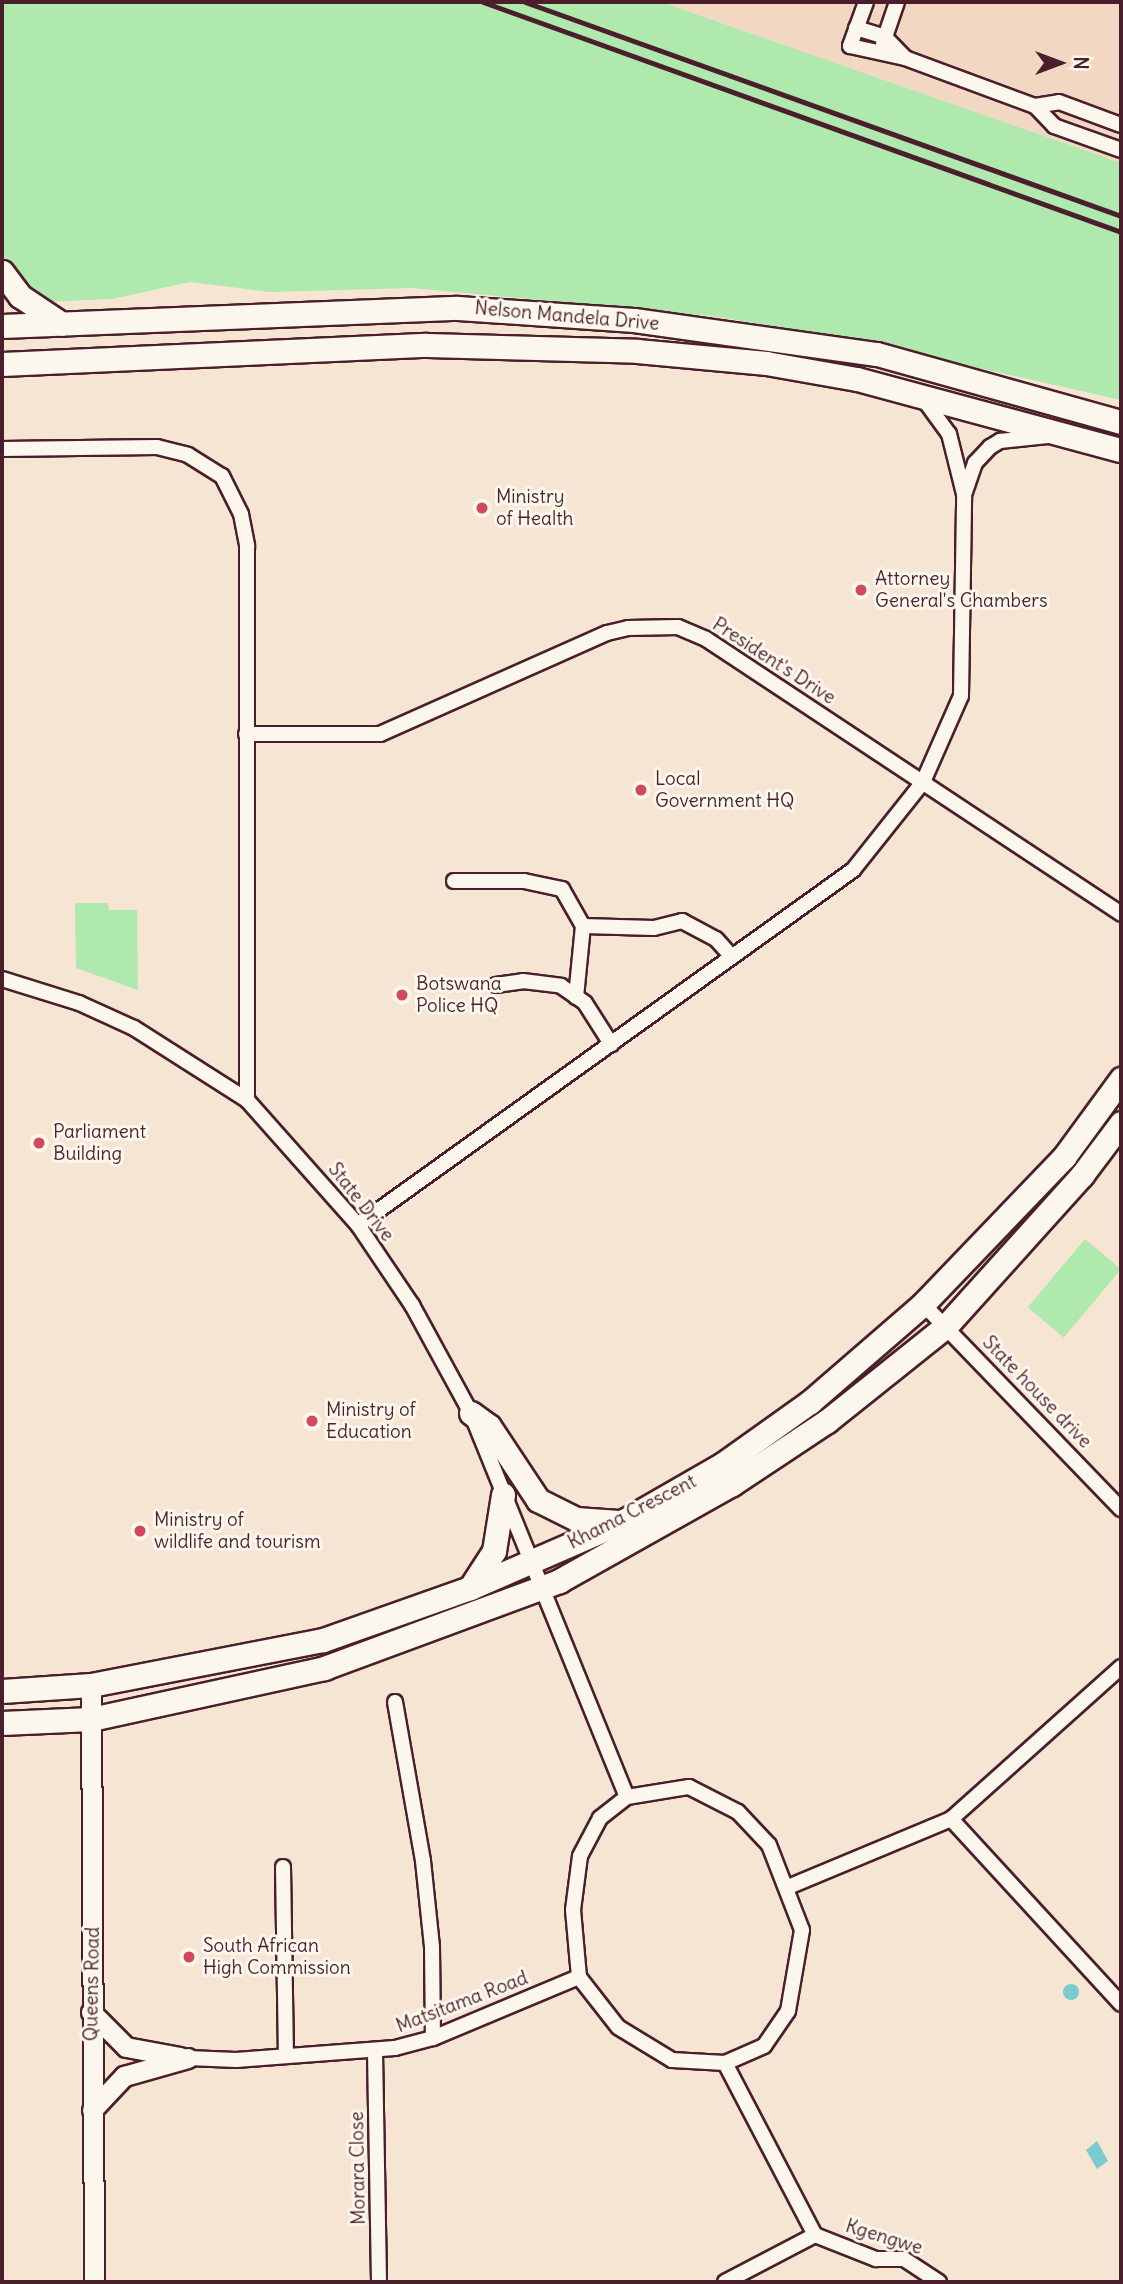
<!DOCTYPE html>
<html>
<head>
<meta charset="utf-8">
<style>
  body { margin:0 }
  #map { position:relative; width:1123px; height:2284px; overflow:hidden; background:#f6e5d3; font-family:Delius,sans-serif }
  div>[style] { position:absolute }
  .built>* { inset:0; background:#f2d8c2 }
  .green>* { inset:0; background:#afe9ad; transform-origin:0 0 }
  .water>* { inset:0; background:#79cbd0 }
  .round { border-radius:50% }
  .roads { filter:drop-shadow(2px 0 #4a1f2b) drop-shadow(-2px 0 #4a1f2b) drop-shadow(0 2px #4a1f2b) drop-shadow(0 -2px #4a1f2b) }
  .minor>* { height:14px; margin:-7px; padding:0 7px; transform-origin:7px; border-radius:7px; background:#fbf7ec }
  .secondary>* { height:19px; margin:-9.5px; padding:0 9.5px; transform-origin:9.5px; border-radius:9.5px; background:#fbf7ec }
  .primary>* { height:23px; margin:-11.5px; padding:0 11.5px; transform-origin:11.5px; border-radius:11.5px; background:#fbf7ec }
  .rail>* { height:5px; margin:-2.5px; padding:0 2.5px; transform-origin:2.5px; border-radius:2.5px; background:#4a1f2b }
  .dots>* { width:19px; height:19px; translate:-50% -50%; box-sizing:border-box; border:4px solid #fbf7ec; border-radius:50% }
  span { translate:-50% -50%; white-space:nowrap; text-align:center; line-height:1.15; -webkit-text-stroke:6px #fbf7ec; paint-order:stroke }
  .street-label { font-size:19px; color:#4a1f2b }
  .poi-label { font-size:19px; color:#4a1f2b }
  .left { translate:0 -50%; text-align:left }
  .frame { position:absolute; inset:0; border:4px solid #4a1f2b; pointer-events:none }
  .north { position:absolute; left:1025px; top:28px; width:70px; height:70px; -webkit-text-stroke:5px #fbf7ec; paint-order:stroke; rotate:90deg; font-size:19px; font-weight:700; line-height:28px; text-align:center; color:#4a1f2b }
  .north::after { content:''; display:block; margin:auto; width:24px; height:32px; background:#4a1f2b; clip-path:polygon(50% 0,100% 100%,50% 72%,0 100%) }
</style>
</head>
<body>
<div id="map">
  <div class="built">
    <div style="clip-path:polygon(661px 2px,1121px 2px,1121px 163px,890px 82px)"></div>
  </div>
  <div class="green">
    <div style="clip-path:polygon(2px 2px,661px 2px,1121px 163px,1121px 400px,850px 339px,712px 316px,412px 288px,270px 292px,190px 282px,112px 299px,41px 302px,2px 262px)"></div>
    <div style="clip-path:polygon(75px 903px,108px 903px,109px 910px,137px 910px,138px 990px,76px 968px)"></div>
    <div style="left:1085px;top:1239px;width:47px;height:89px;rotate:40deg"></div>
  </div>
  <div class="water">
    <div class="round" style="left:1063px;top:1984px;width:16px;height:16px"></div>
    <div style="clip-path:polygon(1097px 2141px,1108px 2161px,1097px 2169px,1086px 2150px)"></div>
  </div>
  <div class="roads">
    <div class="minor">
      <div style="left:866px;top:2px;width:47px;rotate:110deg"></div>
      <div style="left:850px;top:46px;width:56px;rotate:12.3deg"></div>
      <div style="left:905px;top:58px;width:139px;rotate:20.3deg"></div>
      <div style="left:1035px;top:106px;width:28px;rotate:46deg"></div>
      <div style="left:1054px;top:126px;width:71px;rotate:19.7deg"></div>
      <div style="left:856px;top:28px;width:30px;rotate:17deg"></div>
      <div style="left:885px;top:37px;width:29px;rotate:46deg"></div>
      <div style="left:883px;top:43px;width:43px;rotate:-71.1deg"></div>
      <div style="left:1035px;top:106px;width:24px;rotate:-9deg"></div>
      <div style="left:1059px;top:102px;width:66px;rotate:20.4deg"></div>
      <div style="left:2px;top:449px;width:155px;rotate:-0.7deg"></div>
      <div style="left:157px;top:447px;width:32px;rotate:14deg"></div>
      <div style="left:188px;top:455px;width:40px;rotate:32deg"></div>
      <div style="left:222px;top:476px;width:42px;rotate:63.4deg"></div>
      <div style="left:241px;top:514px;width:33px;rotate:79deg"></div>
      <div style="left:247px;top:546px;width:554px;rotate:90deg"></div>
      <div style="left:965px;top:492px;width:31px;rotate:-71deg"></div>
      <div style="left:975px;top:463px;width:22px;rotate:-47deg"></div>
      <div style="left:990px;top:447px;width:12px;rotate:-31deg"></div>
      <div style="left:1000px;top:441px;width:48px;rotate:-5.9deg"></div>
      <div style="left:246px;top:734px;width:134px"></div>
      <div style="left:380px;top:734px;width:248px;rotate:-24deg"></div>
      <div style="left:607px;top:633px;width:22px;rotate:-13deg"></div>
      <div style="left:628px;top:628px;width:50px;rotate:-1.1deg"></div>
      <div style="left:678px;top:627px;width:30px;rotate:23deg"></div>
      <div style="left:706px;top:639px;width:498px;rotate:33.5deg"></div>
      <div style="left:454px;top:881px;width:70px"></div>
      <div style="left:524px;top:881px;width:39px;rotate:12deg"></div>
      <div style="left:562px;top:889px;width:43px;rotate:60.4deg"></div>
      <div style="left:583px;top:926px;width:71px;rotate:1.6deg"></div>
      <div style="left:654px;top:928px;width:29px;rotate:-14deg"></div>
      <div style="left:682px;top:921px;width:38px;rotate:28deg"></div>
      <div style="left:716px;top:939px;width:24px;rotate:48deg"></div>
      <div style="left:2px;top:979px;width:81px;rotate:17.3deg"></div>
      <div style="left:79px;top:1003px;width:60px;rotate:24.4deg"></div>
      <div style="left:134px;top:1028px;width:134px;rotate:32.5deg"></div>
      <div style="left:247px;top:1100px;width:167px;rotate:48.4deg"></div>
      <div style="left:358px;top:1225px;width:97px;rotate:56deg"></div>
      <div style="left:412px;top:1305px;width:123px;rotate:61.4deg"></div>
      <div style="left:471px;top:1413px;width:414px;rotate:67.9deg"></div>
      <div style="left:496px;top:985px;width:27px;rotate:-8deg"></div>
      <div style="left:523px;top:981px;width:38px;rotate:7deg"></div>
      <div style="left:561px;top:986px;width:29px;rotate:35deg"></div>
      <div style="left:585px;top:1003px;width:49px;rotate:57.6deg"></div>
      <div style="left:576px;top:997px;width:71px;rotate:-84.4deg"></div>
      <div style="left:358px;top:1225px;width:609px;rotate:-35.65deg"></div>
      <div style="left:853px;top:870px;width:112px;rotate:-51.5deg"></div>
      <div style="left:923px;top:782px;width:94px;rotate:-66.2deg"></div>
      <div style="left:961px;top:696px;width:202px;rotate:-89.1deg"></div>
      <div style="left:964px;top:494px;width:62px;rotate:-104deg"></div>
      <div style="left:949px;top:434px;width:41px;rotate:-126deg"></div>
      <div style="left:923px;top:1304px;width:285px;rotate:46deg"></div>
      <div style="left:395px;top:1702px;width:161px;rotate:80deg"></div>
      <div style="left:423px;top:1861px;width:86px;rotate:84deg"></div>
      <div style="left:432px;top:1947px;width:91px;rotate:89.4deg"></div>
      <div style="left:689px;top:1787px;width:55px;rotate:27deg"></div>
      <div style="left:738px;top:1812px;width:45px;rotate:46.8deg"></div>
      <div style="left:769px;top:1845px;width:91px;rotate:68.8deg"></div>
      <div style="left:802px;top:1930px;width:82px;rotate:99.8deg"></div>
      <div style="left:788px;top:2011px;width:42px;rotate:124.4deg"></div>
      <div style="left:764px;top:2046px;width:43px;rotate:156.4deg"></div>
      <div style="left:725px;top:2063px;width:53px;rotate:-176.8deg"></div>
      <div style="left:672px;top:2060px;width:63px;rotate:-148.6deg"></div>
      <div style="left:618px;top:2027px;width:63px;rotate:-128deg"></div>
      <div style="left:579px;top:1977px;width:67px;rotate:-95.1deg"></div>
      <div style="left:573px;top:1910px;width:54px;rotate:-82.6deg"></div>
      <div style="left:580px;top:1856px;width:43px;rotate:-62.2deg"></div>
      <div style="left:600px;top:1818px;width:34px;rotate:-38deg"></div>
      <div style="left:627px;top:1797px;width:63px;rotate:-9.2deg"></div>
      <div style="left:951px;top:1819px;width:251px;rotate:47.4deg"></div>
      <div style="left:283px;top:1867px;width:189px;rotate:89.1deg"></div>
      <div style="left:788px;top:1887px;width:177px;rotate:-22.6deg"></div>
      <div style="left:951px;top:1819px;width:228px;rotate:-41.8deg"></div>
      <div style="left:375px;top:2052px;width:230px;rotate:89deg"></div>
      <div style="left:188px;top:2058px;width:48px;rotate:2.4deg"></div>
      <div style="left:236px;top:2060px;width:159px;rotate:-4.3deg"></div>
      <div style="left:395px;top:2048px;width:39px;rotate:-15deg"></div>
      <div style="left:433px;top:2038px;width:158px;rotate:-22.7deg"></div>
      <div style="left:725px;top:2063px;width:194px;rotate:62.4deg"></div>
      <div style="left:815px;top:2235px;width:66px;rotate:21.5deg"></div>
      <div style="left:876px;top:2259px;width:28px"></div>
      <div style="left:904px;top:2259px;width:42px;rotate:33.3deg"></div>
      <div style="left:725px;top:2282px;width:102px;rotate:-27.6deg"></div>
    </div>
    <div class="secondary">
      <div style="left:91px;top:1685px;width:597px;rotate:89.71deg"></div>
      <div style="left:91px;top:2012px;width:49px;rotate:45deg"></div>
      <div style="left:126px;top:2047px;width:55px;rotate:10.5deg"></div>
      <div style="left:92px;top:2110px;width:47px;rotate:-46.7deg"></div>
      <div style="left:124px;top:2076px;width:66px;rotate:-15.7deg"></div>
    </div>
    <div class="primary">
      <div style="left:2px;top:272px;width:30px;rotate:53deg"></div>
      <div style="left:20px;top:296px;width:50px;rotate:33.7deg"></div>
      <div style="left:2px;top:326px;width:456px;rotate:-2.3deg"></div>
      <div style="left:458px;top:308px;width:176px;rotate:3.9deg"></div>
      <div style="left:634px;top:320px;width:245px;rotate:8deg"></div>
      <div style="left:877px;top:354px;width:253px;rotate:15.6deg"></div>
      <div style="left:2px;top:364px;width:425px;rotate:-2.6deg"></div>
      <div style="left:427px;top:345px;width:210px;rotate:1.6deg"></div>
      <div style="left:637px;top:351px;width:130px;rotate:5.3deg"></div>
      <div style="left:766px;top:363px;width:92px;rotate:10deg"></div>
      <div style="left:857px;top:379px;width:273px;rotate:15.1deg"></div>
      <div style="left:471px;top:1413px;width:22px;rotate:36deg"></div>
      <div style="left:489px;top:1426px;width:89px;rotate:56.5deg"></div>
      <div style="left:538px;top:1500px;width:42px;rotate:26.6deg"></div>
      <div style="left:576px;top:1519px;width:39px;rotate:4deg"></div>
      <div style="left:470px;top:1588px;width:44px;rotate:-57deg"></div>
      <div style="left:494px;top:1551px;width:57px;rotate:-80.9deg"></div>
      <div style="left:2px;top:1691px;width:89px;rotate:-3.9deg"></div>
      <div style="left:91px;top:1685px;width:236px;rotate:-11deg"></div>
      <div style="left:323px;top:1640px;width:156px;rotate:-19.5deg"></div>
      <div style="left:470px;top:1588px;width:166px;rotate:-23.5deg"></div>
      <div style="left:622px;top:1522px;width:116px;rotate:-29.9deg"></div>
      <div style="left:723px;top:1464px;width:107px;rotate:-35.5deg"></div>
      <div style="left:810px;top:1402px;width:150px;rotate:-40.9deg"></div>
      <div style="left:923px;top:1304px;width:204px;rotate:-46.2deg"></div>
      <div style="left:1064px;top:1157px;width:97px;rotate:-53.8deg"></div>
      <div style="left:2px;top:1723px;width:89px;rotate:-2.6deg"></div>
      <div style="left:91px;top:1719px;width:239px;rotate:-12.3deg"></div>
      <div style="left:324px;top:1668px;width:251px;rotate:-20.3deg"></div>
      <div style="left:559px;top:1581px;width:198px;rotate:-29.3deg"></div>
      <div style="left:732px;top:1484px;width:114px;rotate:-33.6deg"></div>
      <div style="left:827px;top:1421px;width:152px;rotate:-38.6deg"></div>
      <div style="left:946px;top:1326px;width:203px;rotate:-48deg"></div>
      <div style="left:1082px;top:1175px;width:65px;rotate:-53.1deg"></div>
    </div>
  </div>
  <div class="rail">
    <div style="left:483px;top:2px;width:678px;rotate:19.82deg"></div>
    <div style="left:525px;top:2px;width:633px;rotate:19.75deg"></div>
  </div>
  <div class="dots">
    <div style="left:482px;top:508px;background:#d1495b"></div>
    <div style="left:861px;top:590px;background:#d1495b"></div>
    <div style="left:641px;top:790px;background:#d1495b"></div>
    <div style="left:402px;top:995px;background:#d1495b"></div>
    <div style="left:39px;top:1143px;background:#d1495b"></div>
    <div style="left:312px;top:1421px;background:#d1495b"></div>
    <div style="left:140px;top:1531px;background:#d1495b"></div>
    <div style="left:189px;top:1957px;background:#d1495b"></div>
  </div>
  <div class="street-label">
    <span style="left:567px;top:316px;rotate:5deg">Nelson Mandela Drive</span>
    <span style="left:774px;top:661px;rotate:33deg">President's Drive</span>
    <span style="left:361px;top:1202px;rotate:52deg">State Drive</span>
    <span style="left:1037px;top:1392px;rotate:46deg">State house drive</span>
    <span style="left:632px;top:1512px;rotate:-27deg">Khama Crescent</span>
    <span style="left:92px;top:1984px;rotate:-89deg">Queens Road</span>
    <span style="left:462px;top:2002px;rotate:-21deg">Matsitama Road</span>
    <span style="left:358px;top:2168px;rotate:-91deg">Morara Close</span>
    <span style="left:884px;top:2237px;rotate:17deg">Kgengwe</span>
  </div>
  <div class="poi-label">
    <span class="left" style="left:496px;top:508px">Ministry<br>of Health</span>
    <span class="left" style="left:875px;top:590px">Attorney<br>General's Chambers</span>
    <span class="left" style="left:655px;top:790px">Local<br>Government HQ</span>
    <span class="left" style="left:416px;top:995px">Botswana<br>Police HQ</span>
    <span class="left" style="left:53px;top:1143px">Parliament<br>Building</span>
    <span class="left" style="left:326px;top:1421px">Ministry of<br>Education</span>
    <span class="left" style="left:154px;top:1531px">Ministry of<br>wildlife and tourism</span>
    <span class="left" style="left:203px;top:1957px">South African<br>High Commission</span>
  </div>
  <div class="frame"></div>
  <div class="north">N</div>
</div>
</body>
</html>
